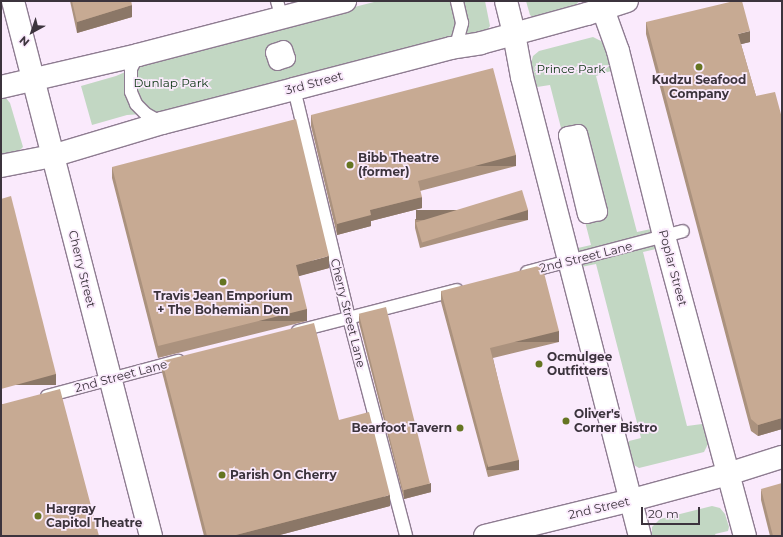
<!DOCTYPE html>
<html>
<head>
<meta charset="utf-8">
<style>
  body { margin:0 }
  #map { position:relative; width:783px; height:537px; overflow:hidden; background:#faeafc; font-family:Montserrat,sans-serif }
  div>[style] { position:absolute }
  .green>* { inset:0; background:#c2d7c3 }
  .roads { filter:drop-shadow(1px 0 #8e7c91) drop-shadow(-1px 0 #8e7c91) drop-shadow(0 1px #8e7c91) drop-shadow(0 -1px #8e7c91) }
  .service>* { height:12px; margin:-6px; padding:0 6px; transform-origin:6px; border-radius:6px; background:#fff }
  .pedestrian>* { height:17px; margin:-8.5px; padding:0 8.5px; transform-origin:8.5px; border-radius:8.5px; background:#fff }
  .minor>* { height:22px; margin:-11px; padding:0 11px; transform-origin:11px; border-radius:11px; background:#fff }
  .tertiary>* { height:22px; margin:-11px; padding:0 11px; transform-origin:11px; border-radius:11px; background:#fff }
  .wall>* { inset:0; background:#ab927e }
  .shaded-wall>* { inset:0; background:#8b7767; transform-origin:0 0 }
  .building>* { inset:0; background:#c7aa93; transform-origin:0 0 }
  .dots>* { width:11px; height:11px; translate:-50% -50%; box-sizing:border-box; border:2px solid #faeafc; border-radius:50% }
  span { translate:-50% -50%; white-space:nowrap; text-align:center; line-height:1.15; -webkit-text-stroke:3.5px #faeafc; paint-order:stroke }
  .park-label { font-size:12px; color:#0c3512 }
  .poi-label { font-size:12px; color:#3c343d; font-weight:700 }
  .left { translate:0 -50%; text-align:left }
  .right { translate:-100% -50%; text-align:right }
  .street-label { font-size:12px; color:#3c343d }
  .frame { position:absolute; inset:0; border:2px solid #3c343d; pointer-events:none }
  .north { position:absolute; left:12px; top:12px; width:40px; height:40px; -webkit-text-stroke:3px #faeafc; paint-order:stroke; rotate:220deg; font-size:11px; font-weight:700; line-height:16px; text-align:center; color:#3c343d }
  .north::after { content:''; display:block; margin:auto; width:14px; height:18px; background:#3c343d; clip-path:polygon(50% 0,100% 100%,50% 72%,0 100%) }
  .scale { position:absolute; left:641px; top:507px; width:59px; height:18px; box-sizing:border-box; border:2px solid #3c343d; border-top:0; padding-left:5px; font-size:12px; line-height:14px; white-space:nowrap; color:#3c343d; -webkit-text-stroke:3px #faeafc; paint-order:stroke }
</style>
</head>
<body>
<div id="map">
  <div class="green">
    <div style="clip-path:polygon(378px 1px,485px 1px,490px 26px,487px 30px,450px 40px,174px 112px,127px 115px,92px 125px,81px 86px,116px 76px,162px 56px)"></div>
    <div style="clip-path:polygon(526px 1px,579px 1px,576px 5px,534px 18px,530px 15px)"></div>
    <div style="clip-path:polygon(593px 37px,601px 41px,605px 47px,611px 71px,596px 76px,637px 232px,651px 229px,656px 249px,643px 252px,687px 426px,702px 424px,708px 444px,704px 452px,639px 468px,634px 465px,628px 443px,629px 441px,641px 438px,596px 264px,581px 267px,578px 248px,591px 245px,550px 85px,537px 87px,531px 63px,533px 56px,539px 51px)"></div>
    <div style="clip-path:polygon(6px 98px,10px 103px,23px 147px,19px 151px,1px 154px,1px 99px)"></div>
    <div style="clip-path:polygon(712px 506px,720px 508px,725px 514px,729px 527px,728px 531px,715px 534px,716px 536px,652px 536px,652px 527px,660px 519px)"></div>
  </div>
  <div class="roads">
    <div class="service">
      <div style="left:277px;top:1px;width:19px;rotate:74deg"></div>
      <div style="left:451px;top:48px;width:8px;rotate:-45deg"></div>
      <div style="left:457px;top:42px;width:20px;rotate:-75deg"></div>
      <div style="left:462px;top:23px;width:23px;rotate:-103deg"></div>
      <div style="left:138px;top:55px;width:16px;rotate:117deg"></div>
      <div style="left:131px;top:69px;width:23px;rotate:90deg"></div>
      <div style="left:131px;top:92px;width:13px;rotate:67deg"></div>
      <div style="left:136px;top:104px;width:14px;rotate:45deg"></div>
      <div style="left:146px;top:114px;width:18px;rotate:29deg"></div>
      <div style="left:294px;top:89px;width:236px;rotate:76.5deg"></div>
      <div style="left:349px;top:318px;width:225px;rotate:75.3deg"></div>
      <div style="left:527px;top:272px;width:161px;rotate:-14.7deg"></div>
      <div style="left:298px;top:331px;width:164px;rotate:-14.5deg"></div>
      <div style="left:47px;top:396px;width:136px;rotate:-15deg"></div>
    </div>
    <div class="pedestrian">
      <div style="left:283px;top:49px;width:9px;rotate:72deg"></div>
      <div style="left:286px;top:58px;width:9px;rotate:162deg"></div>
      <div style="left:277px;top:61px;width:9px;rotate:-108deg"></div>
      <div style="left:274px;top:52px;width:9px;rotate:-18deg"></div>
      <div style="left:578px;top:133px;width:81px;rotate:75.6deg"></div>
      <div style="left:598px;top:211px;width:12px;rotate:166deg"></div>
      <div style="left:586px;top:214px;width:81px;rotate:-103.5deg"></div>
      <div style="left:567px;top:135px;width:11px;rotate:-10deg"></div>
    </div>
    <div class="minor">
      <div style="left:13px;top:1px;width:553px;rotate:75.54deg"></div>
      <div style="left:1px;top:87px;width:141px;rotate:-13.1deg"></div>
      <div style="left:138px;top:55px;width:214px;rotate:-14.6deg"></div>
      <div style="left:1px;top:166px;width:52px;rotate:-11.1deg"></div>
      <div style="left:52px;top:156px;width:115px;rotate:-16.7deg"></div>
      <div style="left:162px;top:123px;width:136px;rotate:-14.4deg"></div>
      <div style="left:294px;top:89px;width:162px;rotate:-14.6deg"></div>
      <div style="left:451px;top:48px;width:30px;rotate:-9deg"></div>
      <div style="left:481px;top:43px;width:110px;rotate:-15.3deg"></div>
      <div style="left:587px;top:14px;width:42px;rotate:-18deg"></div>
    </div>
    <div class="tertiary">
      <div style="left:506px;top:1px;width:34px;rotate:76deg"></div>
      <div style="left:514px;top:34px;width:44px;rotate:79.5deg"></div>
      <div style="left:522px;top:77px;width:474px;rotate:75.6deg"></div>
      <div style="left:600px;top:1px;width:53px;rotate:70.2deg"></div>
      <div style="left:618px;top:51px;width:191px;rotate:76deg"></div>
      <div style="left:664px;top:236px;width:311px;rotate:74.9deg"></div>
      <div style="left:485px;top:536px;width:151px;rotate:-13.8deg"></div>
      <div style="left:632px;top:500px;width:99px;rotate:-15.2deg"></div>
      <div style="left:728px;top:474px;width:57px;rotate:-17.5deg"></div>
    </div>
  </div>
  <div class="wall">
    <div style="clip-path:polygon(70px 1px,131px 1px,132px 17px,77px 33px)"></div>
    <div style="clip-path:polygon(646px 22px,750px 42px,741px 44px,756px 96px,782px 118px,782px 429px,758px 436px,751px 431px,646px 34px)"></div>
    <div style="clip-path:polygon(311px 115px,516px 166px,420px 191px,422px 208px,371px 221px,371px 226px,337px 235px,311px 126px)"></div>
    <div style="clip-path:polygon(112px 167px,329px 268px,298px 276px,307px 321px,158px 358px,112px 178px)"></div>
    <div style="clip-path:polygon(415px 219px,528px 220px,420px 248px,415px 228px)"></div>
    <div style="clip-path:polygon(441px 291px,559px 342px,493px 358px,519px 470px,488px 477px,441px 302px)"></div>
    <div style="clip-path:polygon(359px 314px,431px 492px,404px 499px,359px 323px)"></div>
    <div style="clip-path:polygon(162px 361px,339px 420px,390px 506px,276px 536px,204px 536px,162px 372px)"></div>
    <div style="clip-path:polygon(761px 489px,782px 536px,770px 536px,761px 500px)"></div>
  </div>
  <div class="shaded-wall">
    <div style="clip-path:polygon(132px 5px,132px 17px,77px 33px,77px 22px)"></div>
    <div style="clip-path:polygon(750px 31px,750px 42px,738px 45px,738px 34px)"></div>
    <div style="left:516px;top:155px;width:11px;height:101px;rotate:90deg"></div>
    <div style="clip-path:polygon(422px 197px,422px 208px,371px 221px,371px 226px,337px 235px,337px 224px,370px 210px)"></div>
    <div style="left:528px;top:210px;width:10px;height:112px;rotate:90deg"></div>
    <div style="clip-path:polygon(329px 256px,329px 268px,296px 277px,296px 265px)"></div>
    <div style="left:307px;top:309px;width:12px;height:154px;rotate:90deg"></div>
    <div style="left:559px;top:331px;width:11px;height:71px;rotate:90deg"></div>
    <div style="left:56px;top:374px;width:11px;height:57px;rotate:90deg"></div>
    <div style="clip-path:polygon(782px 418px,782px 429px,758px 436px,758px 425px)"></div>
    <div style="left:519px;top:460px;width:10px;height:32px;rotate:90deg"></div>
    <div style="clip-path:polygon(431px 483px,431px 492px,404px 499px,404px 490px)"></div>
    <div style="clip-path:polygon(390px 495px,390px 506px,276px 536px,232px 536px)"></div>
  </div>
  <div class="building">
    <div style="clip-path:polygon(72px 1px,131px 1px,132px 5px,77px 22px)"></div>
    <div style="clip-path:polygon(734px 1px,742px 1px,750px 31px,738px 34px,756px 96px,775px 92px,782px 118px,782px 339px,781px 340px,782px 344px,782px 418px,758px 425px,751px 419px,646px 22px)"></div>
    <div style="clip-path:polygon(493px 68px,516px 155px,418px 181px,422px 197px,370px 210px,371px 215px,337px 224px,311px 115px)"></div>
    <div style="clip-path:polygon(296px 119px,329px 256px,296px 265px,307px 309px,158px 346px,112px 167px)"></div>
    <div style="left:522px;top:190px;width:21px;height:111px;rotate:73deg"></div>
    <div style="clip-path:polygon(11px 196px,56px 374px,1px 389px,1px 199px)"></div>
    <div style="clip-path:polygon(542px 265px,559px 331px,490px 348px,519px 460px,488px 467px,441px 291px)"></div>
    <div style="left:386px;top:307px;width:182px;height:28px;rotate:76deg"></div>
    <div style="clip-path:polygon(314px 323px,339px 420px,369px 412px,390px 495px,232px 536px,207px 536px,162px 361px)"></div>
    <div style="clip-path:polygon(60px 389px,99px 536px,1px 536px,1px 520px,2px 519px,1px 516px,1px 404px,3px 404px)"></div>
    <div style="clip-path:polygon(782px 483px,782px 536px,773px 536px,761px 489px)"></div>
  </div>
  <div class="dots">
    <div style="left:699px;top:67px;background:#657522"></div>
    <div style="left:350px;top:165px;background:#657522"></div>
    <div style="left:223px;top:282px;background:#657522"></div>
    <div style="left:539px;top:364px;background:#657522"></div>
    <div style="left:566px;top:421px;background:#657522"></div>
    <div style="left:460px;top:428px;background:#657522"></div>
    <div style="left:222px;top:475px;background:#657522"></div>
    <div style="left:38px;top:516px;background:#657522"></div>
  </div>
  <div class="park-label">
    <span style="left:571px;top:69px">Prince Park</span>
    <span style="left:171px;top:83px">Dunlap Park</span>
  </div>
  <div class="poi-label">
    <span style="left:699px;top:87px">Kudzu Seafood<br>Company</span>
    <span class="left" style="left:358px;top:165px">Bibb Theatre<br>(former)</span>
    <span style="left:223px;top:303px">Travis Jean Emporium<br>+ The Bohemian Den</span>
    <span class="left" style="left:547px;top:364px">Ocmulgee<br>Outfitters</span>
    <span class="left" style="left:574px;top:421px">Oliver's<br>Corner Bistro</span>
    <span class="right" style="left:452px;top:428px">Bearfoot Tavern</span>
    <span class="left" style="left:230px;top:475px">Parish On Cherry</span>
    <span class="left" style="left:46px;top:516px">Hargray<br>Capitol Theatre</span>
  </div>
  <div class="street-label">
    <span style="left:314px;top:83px;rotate:-15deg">3rd Street</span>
    <span style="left:586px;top:257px;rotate:-14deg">2nd Street Lane</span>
    <span style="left:673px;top:268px;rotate:75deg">Poplar Street</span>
    <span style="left:82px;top:269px;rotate:76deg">Cherry Street</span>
    <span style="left:348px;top:313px;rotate:76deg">Cherry Street Lane</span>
    <span style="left:121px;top:376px;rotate:-15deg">2nd Street Lane</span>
    <span style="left:599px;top:508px;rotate:-13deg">2nd Street</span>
  </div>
  <div class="frame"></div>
  <div class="north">N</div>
  <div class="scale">20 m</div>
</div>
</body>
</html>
